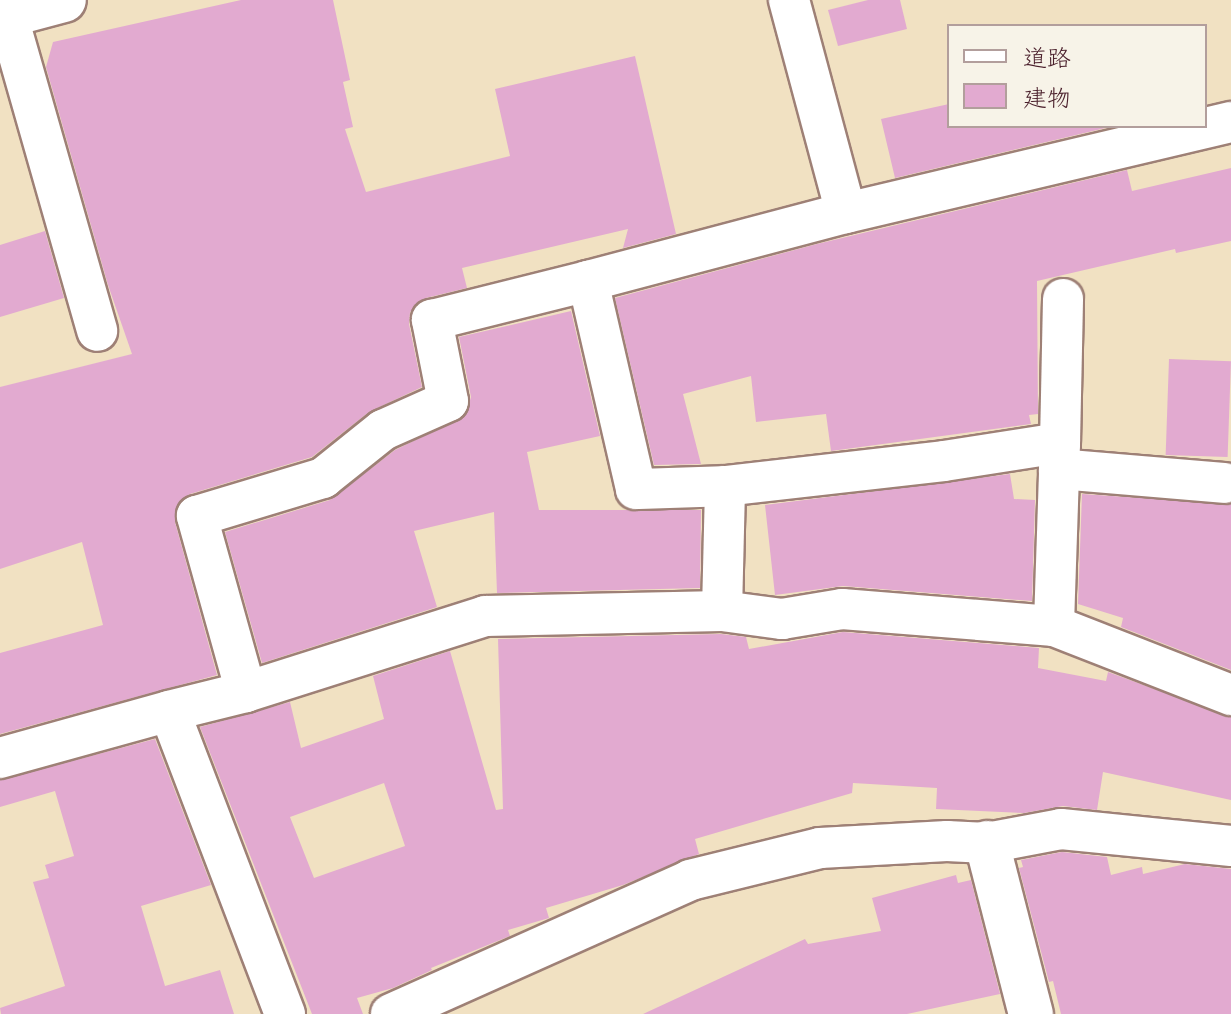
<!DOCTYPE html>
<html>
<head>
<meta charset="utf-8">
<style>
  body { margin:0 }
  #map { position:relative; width:1231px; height:1014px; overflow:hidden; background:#f1e1c2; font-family:Mynerve,"Klee One",sans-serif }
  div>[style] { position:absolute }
  .building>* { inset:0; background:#e2aad0; transform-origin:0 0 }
  .roads { filter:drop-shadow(2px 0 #9e8076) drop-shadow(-2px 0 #9e8076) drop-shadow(0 2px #9e8076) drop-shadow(0 -2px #9e8076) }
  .street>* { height:40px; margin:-20px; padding:0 20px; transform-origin:20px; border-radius:20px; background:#fff }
  .secondary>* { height:44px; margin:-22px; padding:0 22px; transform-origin:22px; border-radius:22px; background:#fff }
  .primary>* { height:44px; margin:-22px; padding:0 22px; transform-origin:22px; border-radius:22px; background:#fff }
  span { translate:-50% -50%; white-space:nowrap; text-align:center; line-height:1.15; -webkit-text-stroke:6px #f7f3e8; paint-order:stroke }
  .legend { position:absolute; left:947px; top:24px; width:260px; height:104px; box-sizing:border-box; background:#f7f3e8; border:2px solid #b29e9c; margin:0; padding:10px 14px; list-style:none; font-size:24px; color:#4a1f2b }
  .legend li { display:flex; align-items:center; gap:16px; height:40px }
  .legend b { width:40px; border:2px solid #b29e9c }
</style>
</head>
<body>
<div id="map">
  <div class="building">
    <div style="clip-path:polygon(241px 0,333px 0,350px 80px,343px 82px,353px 127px,345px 129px,366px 192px,510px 156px,495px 89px,635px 56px,676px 234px,623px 248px,628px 229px,462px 268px,467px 288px,426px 298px,410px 312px,409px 324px,422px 387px,369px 412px,312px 457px,190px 494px,180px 501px,175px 522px,217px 675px,0 734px,0 653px,103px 625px,82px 542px,0 569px,0 387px,132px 354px,108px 285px,46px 67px,53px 42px)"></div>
    <div style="clip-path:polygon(868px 0,900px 0,907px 29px,838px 46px,828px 10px)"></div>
    <div style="clip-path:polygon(949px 104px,949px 126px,1114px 126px,895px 178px,881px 119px)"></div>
    <div style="clip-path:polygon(1231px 168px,1231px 241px,1176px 253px,1175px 249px,1037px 281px,1038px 414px,1029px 415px,1031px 424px,831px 451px,826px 414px,756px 422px,751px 376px,683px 394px,701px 464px,654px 465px,615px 298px,817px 244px,1127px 170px,1132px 191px)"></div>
    <div style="clip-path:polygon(45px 231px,64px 298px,0 317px,0 245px)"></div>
    <div style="clip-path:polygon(571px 311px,600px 436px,527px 452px,539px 510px,701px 510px,700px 588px,497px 593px,494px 512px,414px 531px,437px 607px,262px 663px,225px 532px,330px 500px,395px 450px,465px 416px,471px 397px,459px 337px)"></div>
    <div style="left:1169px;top:359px;width:62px;height:96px;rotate:2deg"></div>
    <div style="clip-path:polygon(1010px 474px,1014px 499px,1035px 500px,1032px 601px,843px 586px,775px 595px,765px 505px)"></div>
    <div style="clip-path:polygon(1082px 494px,1231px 504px,1231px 670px,1121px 627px,1123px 618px,1078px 604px)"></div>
    <div style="clip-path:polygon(evenodd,843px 632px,1039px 648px,1038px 668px,1106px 681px,1108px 672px,1231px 717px,1231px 800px,1103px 772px,1097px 810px,1063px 806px,1024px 813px,936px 809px,937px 788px,853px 783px,852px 793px,695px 839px,699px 854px,623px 885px,546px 908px,549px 918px,508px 930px,510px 936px,431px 968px,432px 970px,393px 988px,357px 998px,363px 1014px,312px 1014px,200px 727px,290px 702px,301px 748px,384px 719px,373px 676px,450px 651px,496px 810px,503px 809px,498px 639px,721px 634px,746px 637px,749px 649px,843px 632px,384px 783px,405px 846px,314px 878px,290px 817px,384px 783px)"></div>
    <div style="clip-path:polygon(155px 739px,211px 885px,141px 906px,165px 986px,220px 970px,234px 1014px,1px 1014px,0 1008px,65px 986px,33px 882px,49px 878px,45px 865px,74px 856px,55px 791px,0 807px,0 780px)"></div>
    <div style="clip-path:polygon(1062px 852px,1107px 857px,1111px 875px,1142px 867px,1143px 874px,1185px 864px,1231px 869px,1231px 1014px,1061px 1014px,1053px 981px,1049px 982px,1019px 868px,1023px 867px,1021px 860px)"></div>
    <div style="clip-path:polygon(956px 875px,958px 883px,971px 880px,1000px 994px,907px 1014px,643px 1014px,805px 939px,808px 944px,881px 931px,872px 898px)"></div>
  </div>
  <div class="roads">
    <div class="street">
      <div style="left:3px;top:0;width:344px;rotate:74.1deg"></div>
      <div style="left:789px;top:0;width:220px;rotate:75deg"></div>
      <div style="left:588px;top:281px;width:267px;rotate:-14.8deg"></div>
      <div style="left:846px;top:213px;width:396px;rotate:-13.3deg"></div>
      <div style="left:1060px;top:443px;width:144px;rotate:-88.8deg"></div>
      <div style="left:1059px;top:469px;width:166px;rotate:4.8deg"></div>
      <div style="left:722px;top:611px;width:125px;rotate:-88.6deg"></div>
      <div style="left:725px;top:486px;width:220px;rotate:-6.5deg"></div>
      <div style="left:944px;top:461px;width:117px;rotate:-8.8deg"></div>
      <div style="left:1060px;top:443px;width:183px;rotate:91.9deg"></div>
      <div style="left:1054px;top:626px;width:190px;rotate:21.3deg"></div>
      <div style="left:246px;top:692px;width:183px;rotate:-105.6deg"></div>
      <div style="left:197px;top:516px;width:132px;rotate:-16.8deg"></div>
      <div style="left:323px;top:478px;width:77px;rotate:-38.7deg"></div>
      <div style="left:383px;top:430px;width:71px;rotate:-24deg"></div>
      <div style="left:448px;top:401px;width:83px;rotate:-101.2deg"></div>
      <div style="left:432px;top:320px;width:161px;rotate:-14deg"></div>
      <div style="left:588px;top:281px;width:213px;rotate:77deg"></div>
      <div style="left:636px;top:489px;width:89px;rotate:-1.9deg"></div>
      <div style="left:0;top:758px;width:175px;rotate:-15.5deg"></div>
      <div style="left:285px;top:1014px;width:324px;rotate:-110.9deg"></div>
      <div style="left:169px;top:711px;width:79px;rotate:-13.9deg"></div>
      <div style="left:246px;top:692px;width:251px;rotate:-17.6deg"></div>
      <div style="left:485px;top:616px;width:237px;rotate:-1.2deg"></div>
      <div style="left:722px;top:611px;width:61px;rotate:7.6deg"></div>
      <div style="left:782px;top:619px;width:61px;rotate:-9.5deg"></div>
      <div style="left:842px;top:609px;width:213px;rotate:4.6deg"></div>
      <div style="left:391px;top:1014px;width:328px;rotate:-24.1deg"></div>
      <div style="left:690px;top:880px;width:134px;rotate:-13.8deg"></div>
      <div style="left:820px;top:848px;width:127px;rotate:-3.2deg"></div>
      <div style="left:947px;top:841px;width:40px;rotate:2.9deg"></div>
      <div style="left:987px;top:843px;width:75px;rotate:-10.7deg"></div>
      <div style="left:1061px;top:829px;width:171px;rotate:5.7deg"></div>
    </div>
    <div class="secondary">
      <div style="left:987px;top:843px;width:177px;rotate:75.6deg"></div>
    </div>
    <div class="primary">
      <div style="left:0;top:17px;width:66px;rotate:-14.9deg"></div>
    </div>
  </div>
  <ul class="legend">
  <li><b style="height:10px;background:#fff"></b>道路</li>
  <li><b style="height:22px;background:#e2aad0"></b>建物</li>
  </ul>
</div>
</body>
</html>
